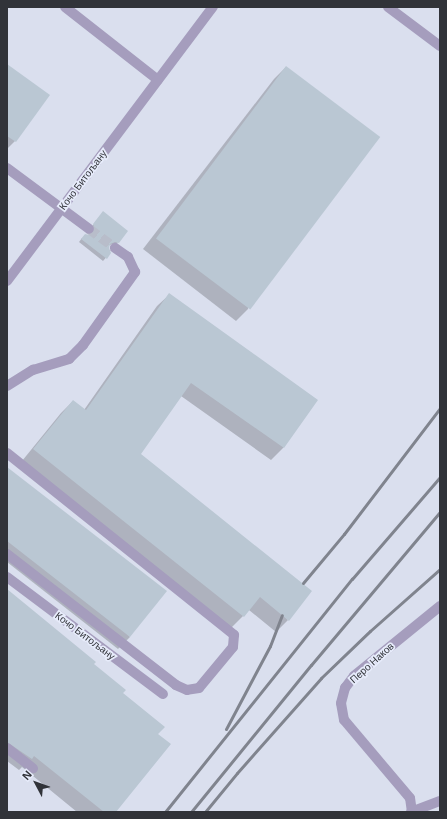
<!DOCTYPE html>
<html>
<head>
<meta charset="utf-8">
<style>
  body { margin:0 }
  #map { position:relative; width:447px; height:819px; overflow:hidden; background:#dadfee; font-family:Helvetica,sans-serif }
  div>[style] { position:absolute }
  .shadow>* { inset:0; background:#0003 }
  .building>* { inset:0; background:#bac7d3; transform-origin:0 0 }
  .minor-tunnel>* { height:10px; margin-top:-5px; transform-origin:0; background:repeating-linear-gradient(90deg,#b8bdca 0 10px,transparent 0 15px) }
  .minor>* { height:10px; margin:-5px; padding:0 5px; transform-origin:5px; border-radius:5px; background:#a59dbd }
  .rail>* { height:3px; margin:-1.5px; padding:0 1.5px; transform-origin:1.5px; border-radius:1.5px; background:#80848e }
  span { translate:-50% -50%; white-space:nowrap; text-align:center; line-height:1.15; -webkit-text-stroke:3.5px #e7ecfb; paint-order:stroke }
  .street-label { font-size:10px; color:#313339 }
  .frame { position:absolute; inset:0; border:8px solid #313339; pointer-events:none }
  .north { position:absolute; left:16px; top:763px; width:40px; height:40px; -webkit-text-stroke:3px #e7ecfb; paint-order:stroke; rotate:311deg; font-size:11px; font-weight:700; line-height:16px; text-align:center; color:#313339 }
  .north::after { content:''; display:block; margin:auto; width:14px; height:18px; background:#313339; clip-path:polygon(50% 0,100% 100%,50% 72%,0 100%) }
</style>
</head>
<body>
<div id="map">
  <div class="shadow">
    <div style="clip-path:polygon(7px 66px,48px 96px,15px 141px,7px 149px)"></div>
    <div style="clip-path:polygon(286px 67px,248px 309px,236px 321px,143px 249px,274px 79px)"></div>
    <div style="clip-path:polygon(100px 216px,118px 242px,115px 245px,112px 244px,108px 246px,110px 253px,103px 261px,79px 242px,82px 238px,92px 235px,91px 228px)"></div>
    <div style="clip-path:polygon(169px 295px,317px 400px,283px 448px,271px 460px,181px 396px,139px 454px,288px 620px,276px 632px,249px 610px,231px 628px,22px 461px,61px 413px,73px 401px,84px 410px,157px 306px)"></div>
    <div style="clip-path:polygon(7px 469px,130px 637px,118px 649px,7px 562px)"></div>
    <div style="clip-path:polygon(7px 591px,93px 664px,122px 694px,157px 734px,114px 812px,77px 812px,22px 767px,19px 770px,7px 761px)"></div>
  </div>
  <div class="building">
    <div style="clip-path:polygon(7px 64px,50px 95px,16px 142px,7px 136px)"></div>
    <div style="left:286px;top:66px;width:118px;height:216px;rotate:37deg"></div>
    <div style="clip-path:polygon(103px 211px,128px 231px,119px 243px,115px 242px,110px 244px,109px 248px,111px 253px,107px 259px,81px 239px,85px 234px,89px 235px,94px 233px,95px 229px,93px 224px)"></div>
    <div style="clip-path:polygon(169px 293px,318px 400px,284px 448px,191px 383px,141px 454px,312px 591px,289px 621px,260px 597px,244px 617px,33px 449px,73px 400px,86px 410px)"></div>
    <div style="clip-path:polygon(7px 467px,167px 591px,130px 637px,7px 541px)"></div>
    <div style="clip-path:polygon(7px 589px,96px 662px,94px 664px,126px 690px,123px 693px,165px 727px,158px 734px,171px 744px,116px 812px,104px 812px,34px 756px,32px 759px,7px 742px)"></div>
  </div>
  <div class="minor-tunnel">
    <div style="left:89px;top:229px;width:32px;rotate:36deg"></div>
  </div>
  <div class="minor">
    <div style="left:65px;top:7px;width:118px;rotate:38.1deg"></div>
    <div style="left:388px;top:7px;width:65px;rotate:36.9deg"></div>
    <div style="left:7px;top:168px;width:102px;rotate:36.6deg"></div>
    <div style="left:7px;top:281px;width:343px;rotate:-53.1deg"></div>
    <div style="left:7px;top:386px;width:31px;rotate:-32deg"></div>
    <div style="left:33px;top:370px;width:38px;rotate:-17deg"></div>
    <div style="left:69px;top:359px;width:20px;rotate:-45deg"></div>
    <div style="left:83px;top:345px;width:90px;rotate:-54.5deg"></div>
    <div style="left:135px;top:272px;width:17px;rotate:-115deg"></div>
    <div style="left:128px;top:257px;width:16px;rotate:-145deg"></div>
    <div style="left:7px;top:453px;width:291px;rotate:38.7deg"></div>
    <div style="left:234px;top:635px;width:12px;rotate:95deg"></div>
    <div style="left:233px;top:647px;width:53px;rotate:129.7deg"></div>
    <div style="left:199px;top:688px;width:12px;rotate:171deg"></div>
    <div style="left:187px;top:690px;width:12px;rotate:-156deg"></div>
    <div style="left:176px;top:685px;width:214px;rotate:-142.2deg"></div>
    <div style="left:7px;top:577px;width:195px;rotate:36.9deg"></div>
    <div style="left:7px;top:748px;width:33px;rotate:38deg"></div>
    <div style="left:411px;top:812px;width:31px;rotate:-21deg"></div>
    <div style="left:412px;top:812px;width:14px;rotate:-98deg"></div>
    <div style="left:410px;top:798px;width:102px;rotate:-130.2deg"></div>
    <div style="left:344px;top:720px;width:17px;rotate:-100deg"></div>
    <div style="left:341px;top:703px;width:16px;rotate:-75deg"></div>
    <div style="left:345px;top:688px;width:15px;rotate:-53deg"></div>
    <div style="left:354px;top:676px;width:111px;rotate:-39.1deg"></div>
  </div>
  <div class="rail">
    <div style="left:303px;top:583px;width:64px;rotate:-50.1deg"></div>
    <div style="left:344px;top:534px;width:158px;rotate:-52.7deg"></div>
    <div style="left:226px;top:729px;width:94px;rotate:-62.1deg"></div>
    <div style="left:270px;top:646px;width:33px;rotate:-69deg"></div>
    <div style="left:165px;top:812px;width:299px;rotate:-51.3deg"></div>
    <div style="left:352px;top:579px;width:135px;rotate:-49.2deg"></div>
    <div style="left:191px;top:812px;width:190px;rotate:-50.8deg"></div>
    <div style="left:311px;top:665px;width:200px;rotate:-49.9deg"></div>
    <div style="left:205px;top:812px;width:50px;rotate:-50.6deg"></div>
    <div style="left:237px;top:773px;width:127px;rotate:-48.5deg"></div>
    <div style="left:321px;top:678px;width:68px;rotate:-43.8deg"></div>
    <div style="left:370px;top:631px;width:94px;rotate:-41.5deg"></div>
  </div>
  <div class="street-label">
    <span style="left:83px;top:180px;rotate:-53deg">Кочо Битољану</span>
    <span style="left:85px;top:636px;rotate:37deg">Кочо Битољану</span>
    <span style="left:372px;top:663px;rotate:-42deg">Перо Наков</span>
  </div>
  <div class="frame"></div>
  <div class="north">N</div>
</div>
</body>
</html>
